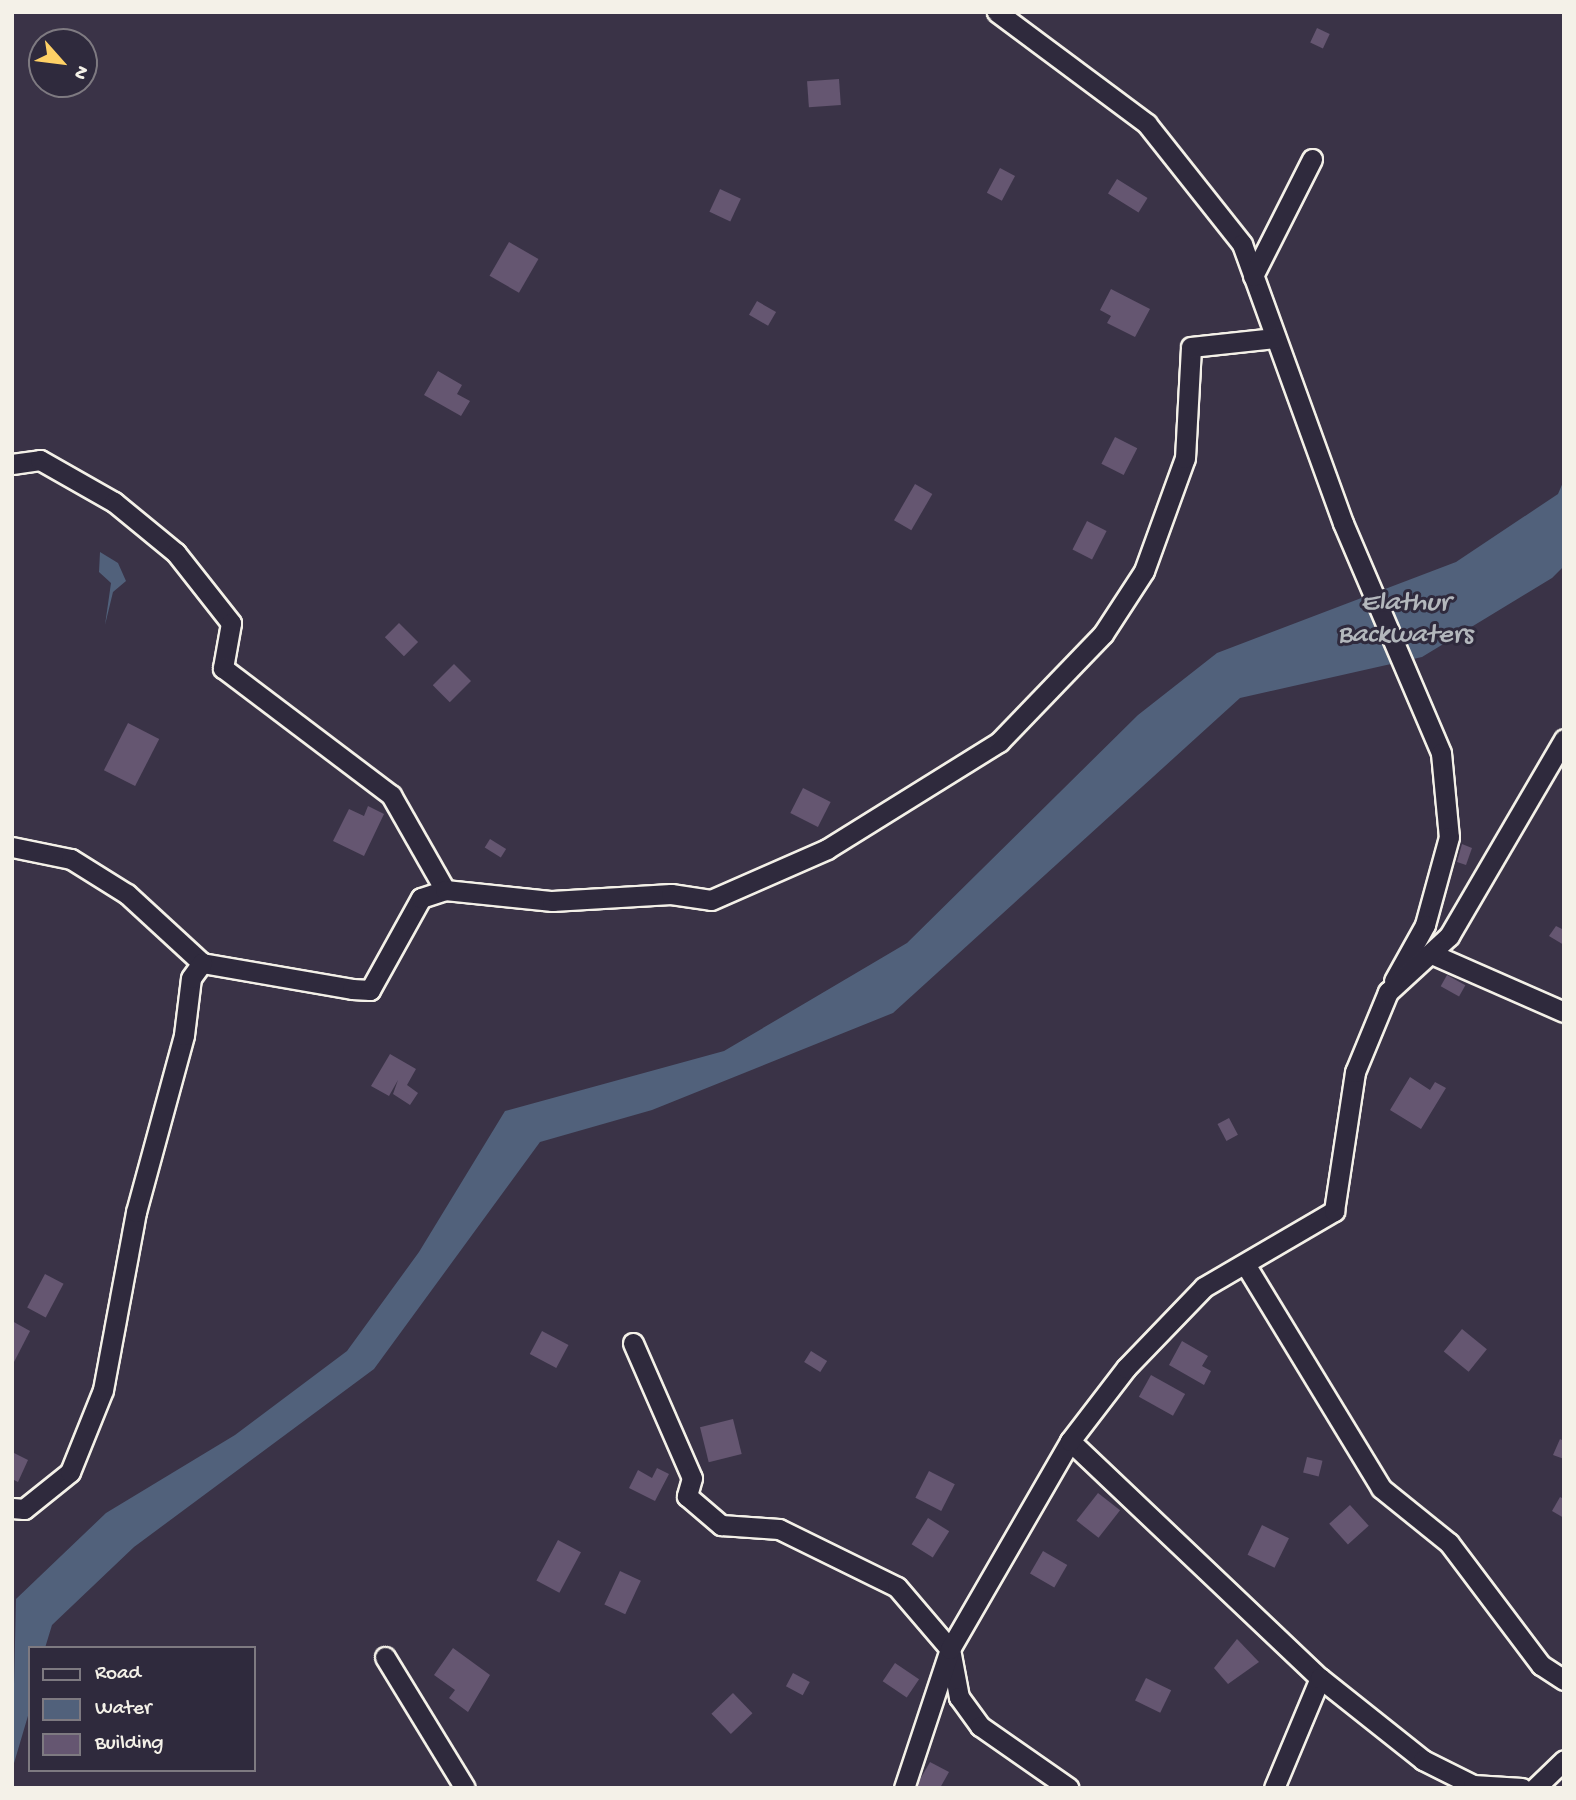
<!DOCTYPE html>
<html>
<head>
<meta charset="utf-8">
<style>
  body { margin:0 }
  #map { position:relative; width:1576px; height:1800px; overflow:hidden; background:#3a3347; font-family:"Gochi Hand",sans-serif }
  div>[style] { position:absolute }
  .water>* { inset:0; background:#51617b }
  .building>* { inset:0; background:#655671; transform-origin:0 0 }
  .roads { filter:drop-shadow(2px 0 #f4f1e8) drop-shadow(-2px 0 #f4f1e8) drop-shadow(0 2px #f4f1e8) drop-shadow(0 -2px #f4f1e8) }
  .street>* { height:19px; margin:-9.5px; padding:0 9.5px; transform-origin:9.5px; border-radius:9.5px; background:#2f2a3d }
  span { translate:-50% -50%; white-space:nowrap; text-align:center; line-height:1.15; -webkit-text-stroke:6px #2f2a3d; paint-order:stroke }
  .water-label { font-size:28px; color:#b3b7bc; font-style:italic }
  .frame { position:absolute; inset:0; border:14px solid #f4f1e8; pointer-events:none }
  .legend { position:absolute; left:28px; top:1646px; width:228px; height:126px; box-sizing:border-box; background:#2f2a3d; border:2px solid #7e7a81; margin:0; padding:9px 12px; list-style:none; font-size:21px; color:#f4f1e8 }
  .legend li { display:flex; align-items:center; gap:14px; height:35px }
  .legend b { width:35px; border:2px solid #7e7a81 }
  .north { position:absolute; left:28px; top:28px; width:70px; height:70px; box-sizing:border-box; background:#2f2a3d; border:2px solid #7e7a81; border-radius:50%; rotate:118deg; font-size:19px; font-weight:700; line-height:28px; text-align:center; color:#f4f1e8 }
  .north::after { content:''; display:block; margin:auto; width:24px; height:32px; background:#ffd166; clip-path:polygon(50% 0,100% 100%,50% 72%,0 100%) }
</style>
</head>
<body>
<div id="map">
  <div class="water">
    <div style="clip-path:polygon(1564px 480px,1564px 566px,1552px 578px,1422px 657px,1240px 698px,893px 1013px,652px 1110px,540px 1142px,374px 1369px,134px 1547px,52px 1625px,45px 1648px,30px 1648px,30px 1709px,12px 1770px,16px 1599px,106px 1513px,235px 1435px,347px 1351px,419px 1252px,505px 1111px,724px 1051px,907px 943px,1138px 715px,1217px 653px,1456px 562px,1558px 494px)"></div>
    <div style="clip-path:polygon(100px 552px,118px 563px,126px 581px,113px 592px,105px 625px,111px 583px,99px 572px)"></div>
  </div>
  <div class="building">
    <div style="left:1317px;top:28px;width:14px;height:16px;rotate:25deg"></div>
    <div style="left:839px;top:79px;width:26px;height:32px;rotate:86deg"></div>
    <div style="left:1000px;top:168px;width:17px;height:28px;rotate:28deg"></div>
    <div style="left:1117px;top:179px;width:36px;height:17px;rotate:32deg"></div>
    <div style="left:720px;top:189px;width:23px;height:25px;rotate:25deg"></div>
    <div style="left:509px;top:242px;width:34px;height:39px;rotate:30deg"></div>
    <div style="clip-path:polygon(1111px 289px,1150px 309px,1135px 337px,1107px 323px,1111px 316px,1100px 310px)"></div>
    <div style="left:757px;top:301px;width:22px;height:16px;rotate:30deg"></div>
    <div style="clip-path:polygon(438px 371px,462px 385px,457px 394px,470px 401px,461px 416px,424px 395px)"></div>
    <div style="left:1115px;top:437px;width:25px;height:30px;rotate:27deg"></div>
    <div style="left:915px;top:484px;width:20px;height:42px;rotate:30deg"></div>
    <div style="left:1087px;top:521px;width:22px;height:32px;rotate:27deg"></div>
    <div style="left:399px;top:623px;width:27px;height:20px;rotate:45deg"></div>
    <div style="left:454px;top:664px;width:24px;height:30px;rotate:45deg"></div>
    <div style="left:128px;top:723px;width:35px;height:53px;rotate:27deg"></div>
    <div style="left:803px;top:788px;width:31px;height:28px;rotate:27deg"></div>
    <div style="clip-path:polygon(368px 806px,384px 814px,364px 856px,333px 841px,349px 809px,364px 816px)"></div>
    <div style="left:490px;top:839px;width:19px;height:10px;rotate:32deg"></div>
    <div style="clip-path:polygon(1462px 844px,1472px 848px,1466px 865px,1457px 862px)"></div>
    <div style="clip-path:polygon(1556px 926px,1564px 930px,1564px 945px,1549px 936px)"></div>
    <div style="left:1447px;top:975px;width:21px;height:13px;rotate:29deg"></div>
    <div style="clip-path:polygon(390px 1054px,416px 1069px,407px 1085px,418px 1093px,410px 1105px,393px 1094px,398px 1080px,389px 1096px,371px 1086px)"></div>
    <div style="clip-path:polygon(1410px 1077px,1430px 1090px,1435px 1082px,1446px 1088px,1421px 1129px,1390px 1110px)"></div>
    <div style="left:1229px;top:1118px;width:19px;height:13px;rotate:62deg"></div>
    <div style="left:45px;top:1274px;width:21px;height:38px;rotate:28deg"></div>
    <div style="clip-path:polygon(12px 1321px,30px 1331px,14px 1362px,12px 1361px)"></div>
    <div style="left:1462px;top:1329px;width:32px;height:29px;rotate:39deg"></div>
    <div style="left:542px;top:1331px;width:30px;height:26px;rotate:28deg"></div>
    <div style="clip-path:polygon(1182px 1341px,1208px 1356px,1202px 1366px,1211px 1371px,1204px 1385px,1169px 1365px)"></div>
    <div style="left:811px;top:1351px;width:19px;height:13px;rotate:32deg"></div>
    <div style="left:1151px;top:1375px;width:39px;height:25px;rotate:29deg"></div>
    <div style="left:733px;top:1419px;width:36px;height:34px;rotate:76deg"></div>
    <div style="clip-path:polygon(1560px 1439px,1564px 1441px,1564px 1459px,1553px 1455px)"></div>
    <div style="clip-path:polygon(12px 1452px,28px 1460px,18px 1482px,12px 1479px)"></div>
    <div style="left:1307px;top:1457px;width:16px;height:16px;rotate:14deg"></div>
    <div style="clip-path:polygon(657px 1468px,669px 1474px,655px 1501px,629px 1488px,638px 1470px,652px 1478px)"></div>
    <div style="left:929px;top:1471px;width:29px;height:30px;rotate:27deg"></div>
    <div style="left:1098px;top:1493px;width:28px;height:35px;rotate:38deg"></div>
    <div style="clip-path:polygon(1560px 1497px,1564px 1499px,1564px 1518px,1552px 1511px)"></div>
    <div style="left:1350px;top:1505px;width:28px;height:28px;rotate:48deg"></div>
    <div style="left:928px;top:1518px;width:25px;height:31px;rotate:32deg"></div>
    <div style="left:1262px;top:1525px;width:30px;height:33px;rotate:26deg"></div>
    <div style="left:558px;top:1540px;width:26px;height:46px;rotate:28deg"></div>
    <div style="left:1043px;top:1551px;width:28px;height:26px;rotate:30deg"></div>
    <div style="left:620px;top:1571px;width:23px;height:37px;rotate:25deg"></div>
    <div style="clip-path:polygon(1237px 1639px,1259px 1662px,1228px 1684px,1214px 1668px)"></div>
    <div style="clip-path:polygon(453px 1648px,490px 1675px,468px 1712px,449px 1698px,455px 1690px,434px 1675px)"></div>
    <div style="left:895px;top:1663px;width:29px;height:22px;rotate:34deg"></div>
    <div style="left:793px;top:1673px;width:19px;height:15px;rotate:28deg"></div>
    <div style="left:1146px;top:1678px;width:28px;height:25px;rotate:26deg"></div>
    <div style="left:733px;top:1693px;width:28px;height:30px;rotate:46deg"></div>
    <div style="clip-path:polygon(930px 1762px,949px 1772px,940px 1788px,915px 1788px)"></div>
  </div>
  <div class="roads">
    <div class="street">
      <div style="left:997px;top:12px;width:187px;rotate:36.7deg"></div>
      <div style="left:1147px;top:124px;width:153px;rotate:51.6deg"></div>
      <div style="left:1242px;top:244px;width:297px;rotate:70.1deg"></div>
      <div style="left:1343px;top:523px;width:250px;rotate:66.9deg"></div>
      <div style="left:1441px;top:753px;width:84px;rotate:84.6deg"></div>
      <div style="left:1449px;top:837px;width:91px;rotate:105.3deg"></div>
      <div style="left:1425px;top:925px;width:64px;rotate:119deg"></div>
      <div style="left:1253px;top:276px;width:131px;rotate:-63.2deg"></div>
      <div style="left:12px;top:464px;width:28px;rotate:-8deg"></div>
      <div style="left:40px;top:460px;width:85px;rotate:29.6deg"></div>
      <div style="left:114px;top:502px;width:80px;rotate:39.4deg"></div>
      <div style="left:176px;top:553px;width:89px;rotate:51.8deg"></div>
      <div style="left:231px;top:623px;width:46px;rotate:100.1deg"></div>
      <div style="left:223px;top:668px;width:211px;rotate:37.1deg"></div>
      <div style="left:391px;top:795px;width:109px;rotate:60.4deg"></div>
      <div style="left:12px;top:847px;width:60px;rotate:11.5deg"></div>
      <div style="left:71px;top:859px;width:66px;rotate:32deg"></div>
      <div style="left:127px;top:894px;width:102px;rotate:42.6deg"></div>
      <div style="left:202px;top:963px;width:152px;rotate:9.8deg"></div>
      <div style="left:352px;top:989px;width:18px;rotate:3deg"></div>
      <div style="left:370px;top:990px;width:105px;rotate:-61deg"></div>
      <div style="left:421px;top:898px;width:25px;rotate:-18deg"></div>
      <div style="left:445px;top:890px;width:108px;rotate:5.9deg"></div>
      <div style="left:552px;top:901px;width:119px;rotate:-3.4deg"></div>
      <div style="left:671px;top:894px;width:40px;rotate:8.5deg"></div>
      <div style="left:711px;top:900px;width:127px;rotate:-23.7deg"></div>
      <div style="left:827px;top:849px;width:203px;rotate:-31.9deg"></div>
      <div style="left:999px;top:742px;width:150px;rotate:-46.1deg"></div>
      <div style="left:1103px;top:634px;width:75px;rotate:-56.9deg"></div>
      <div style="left:1144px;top:571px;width:120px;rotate:-70.1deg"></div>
      <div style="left:1185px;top:458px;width:111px;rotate:-86.9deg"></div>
      <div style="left:1191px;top:347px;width:84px;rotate:-6.1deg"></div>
      <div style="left:1432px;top:954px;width:144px;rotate:23.7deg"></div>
      <div style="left:1245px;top:1264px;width:262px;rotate:58.7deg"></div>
      <div style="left:1381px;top:1488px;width:87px;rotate:39deg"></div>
      <div style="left:1449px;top:1543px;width:153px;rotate:53deg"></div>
      <div style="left:1541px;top:1665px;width:27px;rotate:33deg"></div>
      <div style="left:633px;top:1343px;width:147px;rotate:66.4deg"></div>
      <div style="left:692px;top:1478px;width:19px;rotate:106deg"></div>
      <div style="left:687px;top:1496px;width:45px;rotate:40.5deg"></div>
      <div style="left:721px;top:1525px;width:58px;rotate:3.9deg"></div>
      <div style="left:779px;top:1529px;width:131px;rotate:26.2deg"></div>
      <div style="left:897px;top:1587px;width:82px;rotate:49.5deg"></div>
      <div style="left:950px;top:1649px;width:49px;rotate:79.4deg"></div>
      <div style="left:959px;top:1697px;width:36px;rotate:54deg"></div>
      <div style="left:980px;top:1726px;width:108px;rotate:34.9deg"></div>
      <div style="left:1070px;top:1441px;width:344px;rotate:43.5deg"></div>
      <div style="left:1320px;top:1678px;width:119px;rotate:112.7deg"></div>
      <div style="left:12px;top:1508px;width:12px;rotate:5deg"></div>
      <div style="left:24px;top:1509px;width:59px;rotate:-38.8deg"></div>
      <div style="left:70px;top:1472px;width:88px;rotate:-68.1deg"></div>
      <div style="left:103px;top:1390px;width:181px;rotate:-79.5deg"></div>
      <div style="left:136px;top:1212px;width:183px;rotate:-74.8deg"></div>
      <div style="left:184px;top:1035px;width:57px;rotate:-83deg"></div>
      <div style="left:191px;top:978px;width:19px;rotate:-54deg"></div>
      <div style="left:385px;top:1657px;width:153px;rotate:58.6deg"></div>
      <div style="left:1320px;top:1678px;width:132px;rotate:38.5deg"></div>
      <div style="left:1423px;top:1760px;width:56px;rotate:26.6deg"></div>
      <div style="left:1473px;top:1785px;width:49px;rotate:3.5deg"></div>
      <div style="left:904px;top:1788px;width:146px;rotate:-71.7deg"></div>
      <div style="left:950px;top:1649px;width:240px;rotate:-60deg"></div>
      <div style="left:1070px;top:1441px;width:92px;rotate:-52.5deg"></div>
      <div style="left:1126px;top:1368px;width:112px;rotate:-46.1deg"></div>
      <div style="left:1204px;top:1287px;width:151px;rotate:-30.3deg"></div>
      <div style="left:1334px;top:1211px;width:141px;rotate:-81.4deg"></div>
      <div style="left:1355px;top:1072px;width:87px;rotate:-67.6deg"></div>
      <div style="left:1388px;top:992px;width:83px;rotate:-42.6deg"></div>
      <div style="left:1449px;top:936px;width:228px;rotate:-59.7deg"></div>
      <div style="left:1535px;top:1788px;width:40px;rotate:-44deg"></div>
    </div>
  </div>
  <div class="water-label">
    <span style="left:1405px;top:620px">Elathur<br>Backwaters</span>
  </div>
  <div class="frame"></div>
  <ul class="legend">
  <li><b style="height:9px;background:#2f2a3d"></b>Road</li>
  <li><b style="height:19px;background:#51617b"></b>Water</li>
  <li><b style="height:19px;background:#655671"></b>Building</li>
  </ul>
  <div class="north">N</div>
</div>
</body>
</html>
